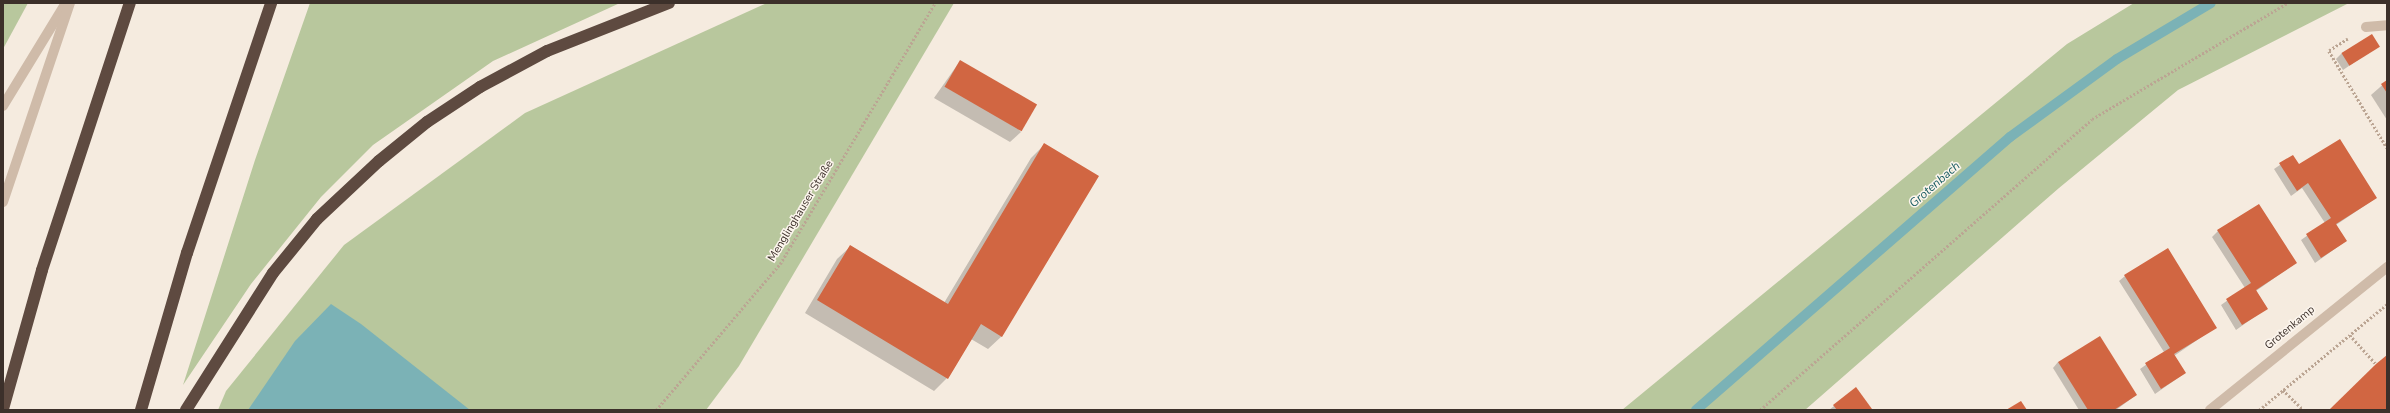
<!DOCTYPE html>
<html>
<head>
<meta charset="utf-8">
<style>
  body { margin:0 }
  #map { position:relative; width:2390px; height:413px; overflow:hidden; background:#f5ebdf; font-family:"Nunito Sans",sans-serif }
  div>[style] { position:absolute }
  .green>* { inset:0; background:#b8c79d }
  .water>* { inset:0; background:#7bb2b6 }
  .shadow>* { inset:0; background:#0003 }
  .stream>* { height:10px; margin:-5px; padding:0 5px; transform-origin:5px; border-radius:5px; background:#7bb2b6 }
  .building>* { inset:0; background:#d16642; transform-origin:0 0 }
  .path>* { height:2.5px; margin-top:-1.25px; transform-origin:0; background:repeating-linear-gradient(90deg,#bba593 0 2px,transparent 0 4px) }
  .minor>* { height:10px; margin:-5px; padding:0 5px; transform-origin:5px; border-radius:5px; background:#cfbba9 }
  .highway>* { height:12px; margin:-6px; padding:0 6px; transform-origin:6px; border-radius:6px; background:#5e4a40 }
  span { translate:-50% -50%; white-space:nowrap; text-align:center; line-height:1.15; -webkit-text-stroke:3px #fcf5ed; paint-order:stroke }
  .street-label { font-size:11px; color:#3c302a }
  .water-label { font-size:12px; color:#1a5d62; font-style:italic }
  .frame { position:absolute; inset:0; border:4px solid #3c302a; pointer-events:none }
</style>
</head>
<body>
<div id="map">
  <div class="green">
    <div style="clip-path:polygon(3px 3px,28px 3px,3px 49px)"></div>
    <div style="clip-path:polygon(310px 3px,620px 3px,493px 61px,373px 145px,321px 197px,251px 284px,183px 385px,255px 160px)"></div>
    <div style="clip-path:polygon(767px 3px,954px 3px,739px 366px,706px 410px,218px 410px,226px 391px,344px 245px,525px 113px)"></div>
    <div style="clip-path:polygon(2134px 3px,2349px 3px,2178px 90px,2059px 188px,1805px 410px,1622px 410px,2067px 44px)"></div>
  </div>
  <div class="water">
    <div style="clip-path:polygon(331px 304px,361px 324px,470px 410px,248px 410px,295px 341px)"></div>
  </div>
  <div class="shadow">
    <div style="clip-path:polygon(2378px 46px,2343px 70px,2336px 59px,2342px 53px)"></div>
    <div style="clip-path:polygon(960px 61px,1021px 132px,1010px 142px,934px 98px)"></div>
    <div style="clip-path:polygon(2387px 81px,2387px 120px,2371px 95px)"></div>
    <div style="clip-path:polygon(1044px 145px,1002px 336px,988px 349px,971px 339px,947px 378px,934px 391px,805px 313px,837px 259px,851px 246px,944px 303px,1031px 158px)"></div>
    <div style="clip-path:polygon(2293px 156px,2299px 166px,2376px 198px,2336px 225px,2346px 241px,2315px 263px,2301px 240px,2325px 223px,2302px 188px,2291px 196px,2274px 169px)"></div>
    <div style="clip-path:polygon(2218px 231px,2296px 263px,2256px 291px,2267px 308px,2236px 330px,2221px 305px,2245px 288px,2212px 237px)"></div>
    <div style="clip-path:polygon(2125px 276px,2216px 327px,2174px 356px,2185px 373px,2155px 394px,2140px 369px,2164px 352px,2119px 281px)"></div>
    <div style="clip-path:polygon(2058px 362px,2136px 395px,2116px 410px,2079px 410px,2053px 368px)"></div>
    <div style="clip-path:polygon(1855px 389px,1870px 410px,1829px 410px,1834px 406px)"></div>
  </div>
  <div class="stream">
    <div style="left:1696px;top:410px;width:416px;rotate:-41deg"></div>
    <div style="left:2010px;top:137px;width:132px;rotate:-36.1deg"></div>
    <div style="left:2117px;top:59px;width:109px;rotate:-30.8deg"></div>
  </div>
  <div class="building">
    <div style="left:2372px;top:34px;width:15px;height:36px;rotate:58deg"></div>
    <div style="left:960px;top:60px;width:89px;height:31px;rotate:30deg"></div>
    <div style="clip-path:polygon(2387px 80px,2387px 93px,2381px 84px)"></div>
    <div style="clip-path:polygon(2340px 139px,2377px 198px,2336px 224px,2347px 241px,2321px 258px,2306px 234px,2331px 218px,2308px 183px,2297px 191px,2279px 163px,2293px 155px,2299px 164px)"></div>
    <div style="clip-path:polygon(1044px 143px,1099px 176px,1002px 337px,981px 324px,948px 379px,817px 300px,850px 245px,948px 304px)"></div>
    <div style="clip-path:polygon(2259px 204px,2297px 263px,2256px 290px,2268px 309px,2242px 325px,2226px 299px,2251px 283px,2217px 230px)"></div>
    <div style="clip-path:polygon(2168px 248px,2217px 328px,2174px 354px,2186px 373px,2161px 389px,2145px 363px,2170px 348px,2124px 275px)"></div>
    <div style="clip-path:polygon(2100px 336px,2137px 395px,2114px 410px,2088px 410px,2058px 362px)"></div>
    <div style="clip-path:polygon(2387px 355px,2387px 410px,2329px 410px,2376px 364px)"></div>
    <div style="clip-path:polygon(1856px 387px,1872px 409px,1837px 410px,1833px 405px)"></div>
    <div style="clip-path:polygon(2021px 401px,2027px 410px,2006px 410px)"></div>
  </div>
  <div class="path">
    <div style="left:2348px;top:39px;width:22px;rotate:148deg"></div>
    <div style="left:2329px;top:51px;width:113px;rotate:59.1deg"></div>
    <div style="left:2350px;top:335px;width:39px;rotate:48deg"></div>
    <div style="left:2283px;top:390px;width:29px;rotate:44deg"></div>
    <div style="left:656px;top:410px;width:192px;rotate:-49.7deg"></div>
    <div style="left:780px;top:264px;width:304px;rotate:-59.3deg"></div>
    <div style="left:1760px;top:410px;width:441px;rotate:-41.2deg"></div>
    <div style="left:2092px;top:119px;width:227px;rotate:-30.7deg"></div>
    <div style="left:2259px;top:410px;width:166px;rotate:-39.6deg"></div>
  </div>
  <div class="minor">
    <div style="left:2366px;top:27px;width:21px;rotate:-5deg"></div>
    <div style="left:3px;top:106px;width:117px;rotate:-58.6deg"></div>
    <div style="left:3px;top:202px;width:210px;rotate:-71.4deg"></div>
    <div style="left:2210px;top:410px;width:228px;rotate:-38.9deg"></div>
  </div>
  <div class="highway">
    <div style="left:3px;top:409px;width:144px;rotate:-74.3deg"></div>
    <div style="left:42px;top:270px;width:281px;rotate:-71.8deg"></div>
    <div style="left:141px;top:410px;width:164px;rotate:-73.7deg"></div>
    <div style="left:187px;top:253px;width:264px;rotate:-71.4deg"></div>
    <div style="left:186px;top:410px;width:162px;rotate:-57.6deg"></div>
    <div style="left:273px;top:273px;width:70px;rotate:-50.8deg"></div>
    <div style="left:317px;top:219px;width:85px;rotate:-43.1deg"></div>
    <div style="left:379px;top:161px;width:62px;rotate:-39.1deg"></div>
    <div style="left:427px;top:122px;width:64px;rotate:-33.4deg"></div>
    <div style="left:480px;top:87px;width:76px;rotate:-28.2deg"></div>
    <div style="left:547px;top:51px;width:131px;rotate:-21.5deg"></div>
  </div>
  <div class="street-label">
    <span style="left:801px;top:211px;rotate:-59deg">Menglinghauser Straße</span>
    <span style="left:2290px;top:328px;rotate:-40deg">Grotenkamp</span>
  </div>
  <div class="water-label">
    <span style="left:1935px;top:185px;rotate:-41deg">Grotenbach</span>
  </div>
  <div class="frame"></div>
</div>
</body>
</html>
